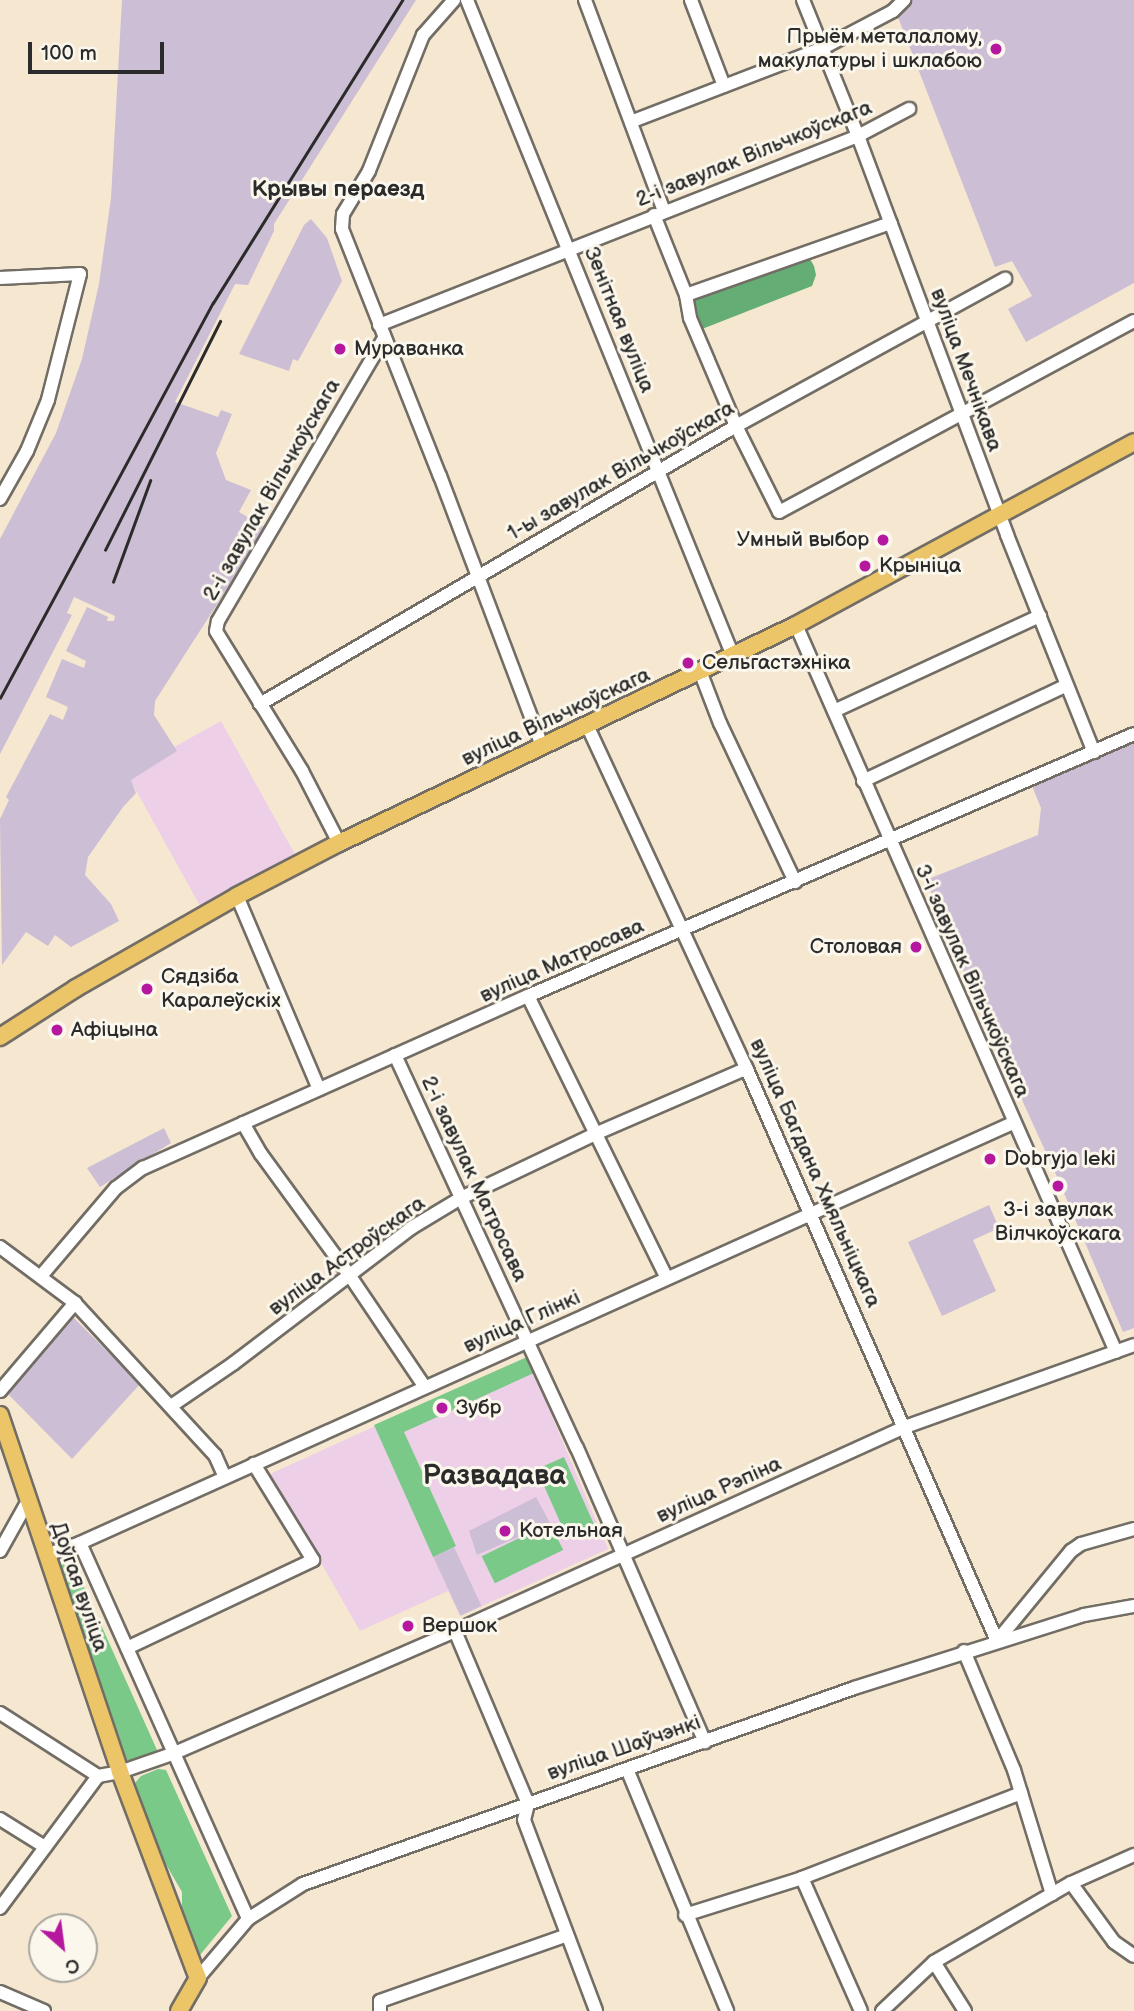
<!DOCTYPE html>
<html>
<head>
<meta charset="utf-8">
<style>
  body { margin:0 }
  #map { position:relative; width:1134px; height:2011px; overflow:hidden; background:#f6e7d1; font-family:"Balsamiq Sans",sans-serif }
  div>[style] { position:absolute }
  .built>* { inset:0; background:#edd0e8; transform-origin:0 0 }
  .industrial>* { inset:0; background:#ccbed4; transform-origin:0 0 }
  .green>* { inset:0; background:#7bc988; transform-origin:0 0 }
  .forest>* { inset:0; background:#64ad74 }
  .roads { filter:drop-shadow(2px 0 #726d65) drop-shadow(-2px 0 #726d65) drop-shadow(0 2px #726d65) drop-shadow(0 -2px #726d65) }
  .minor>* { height:12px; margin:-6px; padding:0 6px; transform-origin:6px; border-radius:6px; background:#fff }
  .major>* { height:16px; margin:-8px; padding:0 8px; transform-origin:8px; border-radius:8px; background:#ecc569 }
  .rail>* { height:2.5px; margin:-1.25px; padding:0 1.25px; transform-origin:1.25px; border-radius:1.25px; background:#2b2b2b }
  .dots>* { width:19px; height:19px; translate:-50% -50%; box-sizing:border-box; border:4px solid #fbf7ec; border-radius:50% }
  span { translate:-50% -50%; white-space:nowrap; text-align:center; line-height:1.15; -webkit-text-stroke:6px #fbf7ec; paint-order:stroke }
  .poi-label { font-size:21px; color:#2b2b2b }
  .right { translate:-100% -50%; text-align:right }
  .left { translate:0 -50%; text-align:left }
  .street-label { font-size:21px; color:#2b2b2b }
  .neighbourhood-label { font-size:23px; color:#2b2b2b; font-weight:700 }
  .district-label { font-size:28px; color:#2b2b2b; font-weight:700 }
  .north { position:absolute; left:28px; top:1913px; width:70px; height:70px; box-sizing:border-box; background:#fbf7ec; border:2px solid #a8a59f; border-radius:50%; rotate:152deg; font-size:19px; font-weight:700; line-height:28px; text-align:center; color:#2b2b2b }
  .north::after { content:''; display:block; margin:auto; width:24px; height:32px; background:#b5179e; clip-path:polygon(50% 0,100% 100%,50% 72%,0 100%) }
  .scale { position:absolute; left:28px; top:42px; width:136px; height:32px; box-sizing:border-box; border:4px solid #2b2b2b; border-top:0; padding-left:9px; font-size:21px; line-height:24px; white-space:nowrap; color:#2b2b2b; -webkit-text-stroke:5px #fbf7ec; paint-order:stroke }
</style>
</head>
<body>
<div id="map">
  <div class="built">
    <div style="left:221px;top:721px;width:152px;height:108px;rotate:61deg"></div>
    <div style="clip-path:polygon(527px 1357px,608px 1549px,460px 1616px,448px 1591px,360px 1631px,270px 1474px)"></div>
  </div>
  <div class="industrial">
    <div style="clip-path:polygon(122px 0,416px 0,274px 224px,274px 231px,248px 285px,235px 284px,175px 402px,218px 417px,221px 410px,232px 414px,216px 453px,226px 480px,251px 490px,239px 512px,266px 528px,155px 701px,154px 715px,177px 751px,131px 780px,136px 793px,123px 807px,88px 857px,85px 875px,111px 904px,119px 921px,71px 947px,55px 935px,48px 946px,26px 932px,2px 965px,0 819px,9px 800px,6px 797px,50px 714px,63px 720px,68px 707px,46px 697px,62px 659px,84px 668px,86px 661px,66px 651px,87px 607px,108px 617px,107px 621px,114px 621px,115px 616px,74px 597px,67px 613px,72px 615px,0 754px,0 539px,56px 433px,82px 359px,99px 284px,111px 198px)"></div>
    <div style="clip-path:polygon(909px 0,1134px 0,1134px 283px,1026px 342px,1008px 309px,1032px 296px,1012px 261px,995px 267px,896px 12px)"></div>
    <div style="clip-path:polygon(311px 219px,327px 238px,342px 281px,298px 361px,293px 359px,289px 371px,239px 354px,304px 225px)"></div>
    <div style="clip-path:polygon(1134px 741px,1134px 1328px,1123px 1332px,1058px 1179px,956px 955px,926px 880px,1038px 835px,1041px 808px,1032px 786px)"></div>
    <div style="clip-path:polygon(164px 1128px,171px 1143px,100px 1187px,87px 1168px)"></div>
    <div style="clip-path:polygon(989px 1205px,999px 1228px,973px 1240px,996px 1291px,942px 1316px,908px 1242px)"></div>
    <div style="clip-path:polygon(73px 1317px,140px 1384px,72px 1459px,9px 1395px,10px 1386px,18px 1378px,20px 1379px)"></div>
    <div style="clip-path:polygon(536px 1497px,550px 1523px,477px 1555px,469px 1531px)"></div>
    <div style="left:454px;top:1547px;width:65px;height:23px;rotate:65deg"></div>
  </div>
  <div class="green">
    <div style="clip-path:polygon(527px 1357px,534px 1373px,404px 1432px,456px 1546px,433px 1557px,374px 1425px)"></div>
    <div style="left:564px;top:1457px;width:76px;height:30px;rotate:66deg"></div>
    <div style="left:550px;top:1523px;width:30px;height:76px;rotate:64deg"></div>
    <div style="clip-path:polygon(72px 1560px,157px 1750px,133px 1762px,127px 1760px,55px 1568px)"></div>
    <div style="clip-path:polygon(158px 1769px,166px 1770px,232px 1916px,200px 1955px,182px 1907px,182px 1892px,164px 1861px,135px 1783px,141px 1776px)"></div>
  </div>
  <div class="forest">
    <div style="clip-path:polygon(804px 258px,810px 259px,814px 266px,816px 275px,812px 286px,702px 329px,698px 327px,693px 304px,696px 298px)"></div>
  </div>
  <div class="roads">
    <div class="minor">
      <div style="left:454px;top:0;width:47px;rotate:131.5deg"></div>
      <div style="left:423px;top:35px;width:146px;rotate:111.7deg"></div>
      <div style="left:369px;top:171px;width:50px;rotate:121.2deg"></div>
      <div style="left:343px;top:214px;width:15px;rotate:94deg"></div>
      <div style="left:342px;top:229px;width:266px;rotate:68.4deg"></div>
      <div style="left:440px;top:476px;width:289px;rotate:69.3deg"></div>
      <div style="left:467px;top:0;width:708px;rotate:67.93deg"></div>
      <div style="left:585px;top:0;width:225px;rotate:69.5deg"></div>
      <div style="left:691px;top:0;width:92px;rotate:69deg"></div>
      <div style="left:803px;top:0;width:147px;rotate:68deg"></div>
      <div style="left:858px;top:136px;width:426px;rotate:69.5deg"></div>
      <div style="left:1007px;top:535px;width:234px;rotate:68.2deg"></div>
      <div style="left:633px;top:121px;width:201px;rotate:-21deg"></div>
      <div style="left:821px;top:49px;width:81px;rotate:-27.8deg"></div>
      <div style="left:893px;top:11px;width:16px;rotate:-45deg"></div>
      <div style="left:654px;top:215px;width:86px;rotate:68.2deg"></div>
      <div style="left:686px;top:295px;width:23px;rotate:80deg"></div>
      <div style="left:690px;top:318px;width:117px;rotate:66.9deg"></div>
      <div style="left:736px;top:426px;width:96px;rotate:63.4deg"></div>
      <div style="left:779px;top:512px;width:403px;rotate:-28.3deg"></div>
      <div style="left:0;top:278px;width:80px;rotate:-2.9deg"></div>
      <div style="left:80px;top:274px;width:130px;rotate:104.3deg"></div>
      <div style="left:48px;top:400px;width:55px;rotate:112.4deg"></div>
      <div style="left:27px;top:451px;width:55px;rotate:119.4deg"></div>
      <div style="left:686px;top:295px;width:217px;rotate:-19.4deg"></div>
      <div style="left:379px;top:325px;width:515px;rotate:-21.53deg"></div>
      <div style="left:858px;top:136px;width:58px;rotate:-27.9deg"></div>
      <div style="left:796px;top:625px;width:794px;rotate:66.24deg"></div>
      <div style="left:700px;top:671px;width:56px;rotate:69deg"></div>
      <div style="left:720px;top:723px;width:176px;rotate:64.7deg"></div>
      <div style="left:260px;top:704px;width:551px;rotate:-30.29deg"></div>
      <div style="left:736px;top:426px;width:307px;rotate:-28.7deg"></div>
      <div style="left:834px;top:711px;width:227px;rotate:-24.8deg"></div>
      <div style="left:587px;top:725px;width:375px;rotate:65.1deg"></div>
      <div style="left:745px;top:1065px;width:629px;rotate:66.37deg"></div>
      <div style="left:997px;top:1641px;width:117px;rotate:-50.6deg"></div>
      <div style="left:1071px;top:1551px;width:12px;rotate:-35deg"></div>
      <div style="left:1081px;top:1544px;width:55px;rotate:-15.8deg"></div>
      <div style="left:863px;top:781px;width:225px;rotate:-25.2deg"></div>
      <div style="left:339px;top:843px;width:81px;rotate:-117.2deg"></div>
      <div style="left:302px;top:771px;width:164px;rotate:-121.6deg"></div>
      <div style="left:216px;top:631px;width:10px;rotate:-79deg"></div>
      <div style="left:218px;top:621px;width:328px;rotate:-59.6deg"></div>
      <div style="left:237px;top:896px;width:210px;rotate:67deg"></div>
      <div style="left:528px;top:996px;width:313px;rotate:63.8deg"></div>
      <div style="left:395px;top:1055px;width:433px;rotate:65.2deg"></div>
      <div style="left:577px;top:1448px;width:321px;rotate:66.5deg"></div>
      <div style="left:243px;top:1123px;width:36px;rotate:60deg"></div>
      <div style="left:261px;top:1154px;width:151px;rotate:53.9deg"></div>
      <div style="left:350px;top:1276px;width:134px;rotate:56deg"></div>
      <div style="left:0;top:1247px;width:94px;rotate:36.7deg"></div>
      <div style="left:75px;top:1303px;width:207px;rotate:47.4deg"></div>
      <div style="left:215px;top:1455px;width:24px;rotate:66deg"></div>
      <div style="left:41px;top:1276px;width:116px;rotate:-49.6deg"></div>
      <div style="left:116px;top:1188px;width:34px;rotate:-37deg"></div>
      <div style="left:143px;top:1168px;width:422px;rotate:-24.1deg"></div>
      <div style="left:528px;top:996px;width:660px;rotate:-23.38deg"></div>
      <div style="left:0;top:1391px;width:116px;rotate:-49.6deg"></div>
      <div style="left:171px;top:1406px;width:76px;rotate:-34.3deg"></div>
      <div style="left:234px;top:1363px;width:223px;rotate:-37.3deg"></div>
      <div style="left:411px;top:1228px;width:58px;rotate:-31deg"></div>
      <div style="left:461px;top:1198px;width:151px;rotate:-25.5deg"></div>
      <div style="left:597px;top:1133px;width:163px;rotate:-23.4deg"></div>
      <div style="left:80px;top:1543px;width:412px;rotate:65.9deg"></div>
      <div style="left:0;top:1551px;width:57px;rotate:-60.8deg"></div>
      <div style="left:46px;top:1555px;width:36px;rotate:-19deg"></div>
      <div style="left:80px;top:1543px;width:1023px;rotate:-24.24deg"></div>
      <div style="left:455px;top:1631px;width:188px;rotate:67.1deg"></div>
      <div style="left:528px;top:1804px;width:16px;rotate:104deg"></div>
      <div style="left:524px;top:1820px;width:204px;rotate:69.3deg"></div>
      <div style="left:127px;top:1648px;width:206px;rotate:-25.3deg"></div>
      <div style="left:313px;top:1560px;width:113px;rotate:-121.6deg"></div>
      <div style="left:964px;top:1651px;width:129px;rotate:67.2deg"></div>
      <div style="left:1014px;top:1770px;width:130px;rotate:73deg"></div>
      <div style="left:0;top:1713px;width:117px;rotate:32.7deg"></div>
      <div style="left:98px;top:1776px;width:22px;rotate:-10deg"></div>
      <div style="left:120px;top:1772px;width:55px;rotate:-19.1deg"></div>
      <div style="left:172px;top:1754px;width:309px;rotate:-23.5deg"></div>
      <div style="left:455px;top:1631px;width:494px;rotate:-24.4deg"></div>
      <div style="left:905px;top:1427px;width:243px;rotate:-19.7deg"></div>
      <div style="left:627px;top:1769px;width:262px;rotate:67.5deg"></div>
      <div style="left:0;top:1819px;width:53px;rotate:31.9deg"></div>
      <div style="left:802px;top:1878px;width:145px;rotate:66.1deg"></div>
      <div style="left:1071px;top:1883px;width:73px;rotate:53.9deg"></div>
      <div style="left:1114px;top:1942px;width:24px;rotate:35deg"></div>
      <div style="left:0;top:1908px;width:164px;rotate:-53.4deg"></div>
      <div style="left:685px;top:1915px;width:123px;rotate:-17.5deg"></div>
      <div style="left:802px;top:1878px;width:235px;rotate:-21.2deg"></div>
      <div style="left:934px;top:1962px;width:58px;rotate:57.7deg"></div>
      <div style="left:198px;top:1978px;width:77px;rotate:-49.7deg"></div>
      <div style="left:248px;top:1919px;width:65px;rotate:-32.5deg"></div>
      <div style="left:303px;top:1884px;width:585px;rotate:-19.58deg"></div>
      <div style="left:854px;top:1688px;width:241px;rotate:-17.6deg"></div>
      <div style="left:1084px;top:1615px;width:51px;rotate:-10.2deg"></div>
      <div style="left:0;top:1992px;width:48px;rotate:23.4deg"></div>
      <div style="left:380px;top:2011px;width:10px;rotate:-90deg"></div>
      <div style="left:380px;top:2001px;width:198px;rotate:-19.4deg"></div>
      <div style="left:882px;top:2011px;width:71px;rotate:-43.3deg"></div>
      <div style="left:934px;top:1962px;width:158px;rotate:-30deg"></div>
      <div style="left:1071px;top:1883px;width:69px;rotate:-24deg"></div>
    </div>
    <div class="major">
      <div style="left:0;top:1037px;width:90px;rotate:-32.8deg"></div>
      <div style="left:76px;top:988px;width:185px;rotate:-29.7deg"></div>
      <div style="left:237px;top:896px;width:115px;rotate:-27.5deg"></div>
      <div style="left:339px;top:843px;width:506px;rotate:-25.5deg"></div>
      <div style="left:796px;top:625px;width:384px;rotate:-28.4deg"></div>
      <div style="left:0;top:1415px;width:377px;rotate:71.4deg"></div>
      <div style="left:120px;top:1772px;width:220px;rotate:69.3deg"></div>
      <div style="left:198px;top:1978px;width:38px;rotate:120deg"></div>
    </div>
  </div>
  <div class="rail">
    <div style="left:105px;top:550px;width:256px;rotate:-63.3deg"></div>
    <div style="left:113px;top:582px;width:108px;rotate:-69.9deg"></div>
    <div style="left:0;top:698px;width:449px;rotate:-61.7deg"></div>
    <div style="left:213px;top:303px;width:357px;rotate:-58deg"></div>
  </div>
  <div class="dots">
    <div style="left:996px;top:49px;background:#b5179e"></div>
    <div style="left:340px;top:349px;background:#b5179e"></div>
    <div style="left:883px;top:540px;background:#b5179e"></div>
    <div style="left:865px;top:566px;background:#b5179e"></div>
    <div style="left:688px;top:663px;background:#b5179e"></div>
    <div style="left:916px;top:947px;background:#b5179e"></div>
    <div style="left:147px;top:989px;background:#b5179e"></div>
    <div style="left:57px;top:1030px;background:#b5179e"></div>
    <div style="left:990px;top:1159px;background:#b5179e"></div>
    <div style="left:1058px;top:1186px;background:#b5179e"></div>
    <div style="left:442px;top:1408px;background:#b5179e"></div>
    <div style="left:505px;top:1531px;background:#b5179e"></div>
    <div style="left:408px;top:1626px;background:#b5179e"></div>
  </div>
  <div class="poi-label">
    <span class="right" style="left:982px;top:49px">Прыём металалому,<br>макулатуры і шклабою</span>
    <span class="left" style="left:354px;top:349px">Мураванка</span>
    <span class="right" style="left:869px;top:540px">Умный выбор</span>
    <span class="left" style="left:879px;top:566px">Крыніца</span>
    <span class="left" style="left:702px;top:663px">Сельгастэхніка</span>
    <span class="right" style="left:902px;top:947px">Столовая</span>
    <span class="left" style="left:161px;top:989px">Сядзіба<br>Каралеўскіх</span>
    <span class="left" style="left:71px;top:1030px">Афіцына</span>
    <span class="left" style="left:1004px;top:1159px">Dobryja leki</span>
    <span style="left:1058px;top:1222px">3-і завулак<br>Вілчкоўскага</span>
    <span class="left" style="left:456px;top:1408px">Зубр</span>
    <span class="left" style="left:519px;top:1531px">Котельная</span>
    <span class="left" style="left:422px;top:1626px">Вершок</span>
  </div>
  <div class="street-label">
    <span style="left:754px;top:154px;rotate:-22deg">2-і завулак Вільчкоўскага</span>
    <span style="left:619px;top:320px;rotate:68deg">Зенітная вуліца</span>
    <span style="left:966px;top:370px;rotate:70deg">вуліца Мечнікава</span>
    <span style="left:621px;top:471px;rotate:-30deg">1-ы завулак Вільчкоўскага</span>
    <span style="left:272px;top:490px;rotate:-60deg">2-і завулак Вільчкоўскага</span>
    <span style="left:556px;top:717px;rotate:-25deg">вуліца Вільчкоўскага</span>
    <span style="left:562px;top:961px;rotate:-24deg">вуліца Матросава</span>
    <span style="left:972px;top:981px;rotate:66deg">3-і завулак Вільчкоўскага</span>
    <span style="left:815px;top:1173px;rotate:66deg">вуліца Багдана Хмяльніцкага</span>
    <span style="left:474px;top:1179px;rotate:65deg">2-і завулак Матросава</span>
    <span style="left:347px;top:1256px;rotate:-36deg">вуліца Астроўскага</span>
    <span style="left:522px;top:1322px;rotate:-24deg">вуліца Глінкі</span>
    <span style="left:719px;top:1490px;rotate:-24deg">вуліца Рэпіна</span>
    <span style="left:79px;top:1587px;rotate:71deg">Доўгая вуліца</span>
    <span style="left:624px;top:1748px;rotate:-19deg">вуліца Шаўчэнкі</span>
  </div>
  <div class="neighbourhood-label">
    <span style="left:338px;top:189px">Крывы пераезд</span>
  </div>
  <div class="district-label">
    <span style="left:494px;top:1476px">Развадава</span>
  </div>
  <div class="north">С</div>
  <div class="scale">100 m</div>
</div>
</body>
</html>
